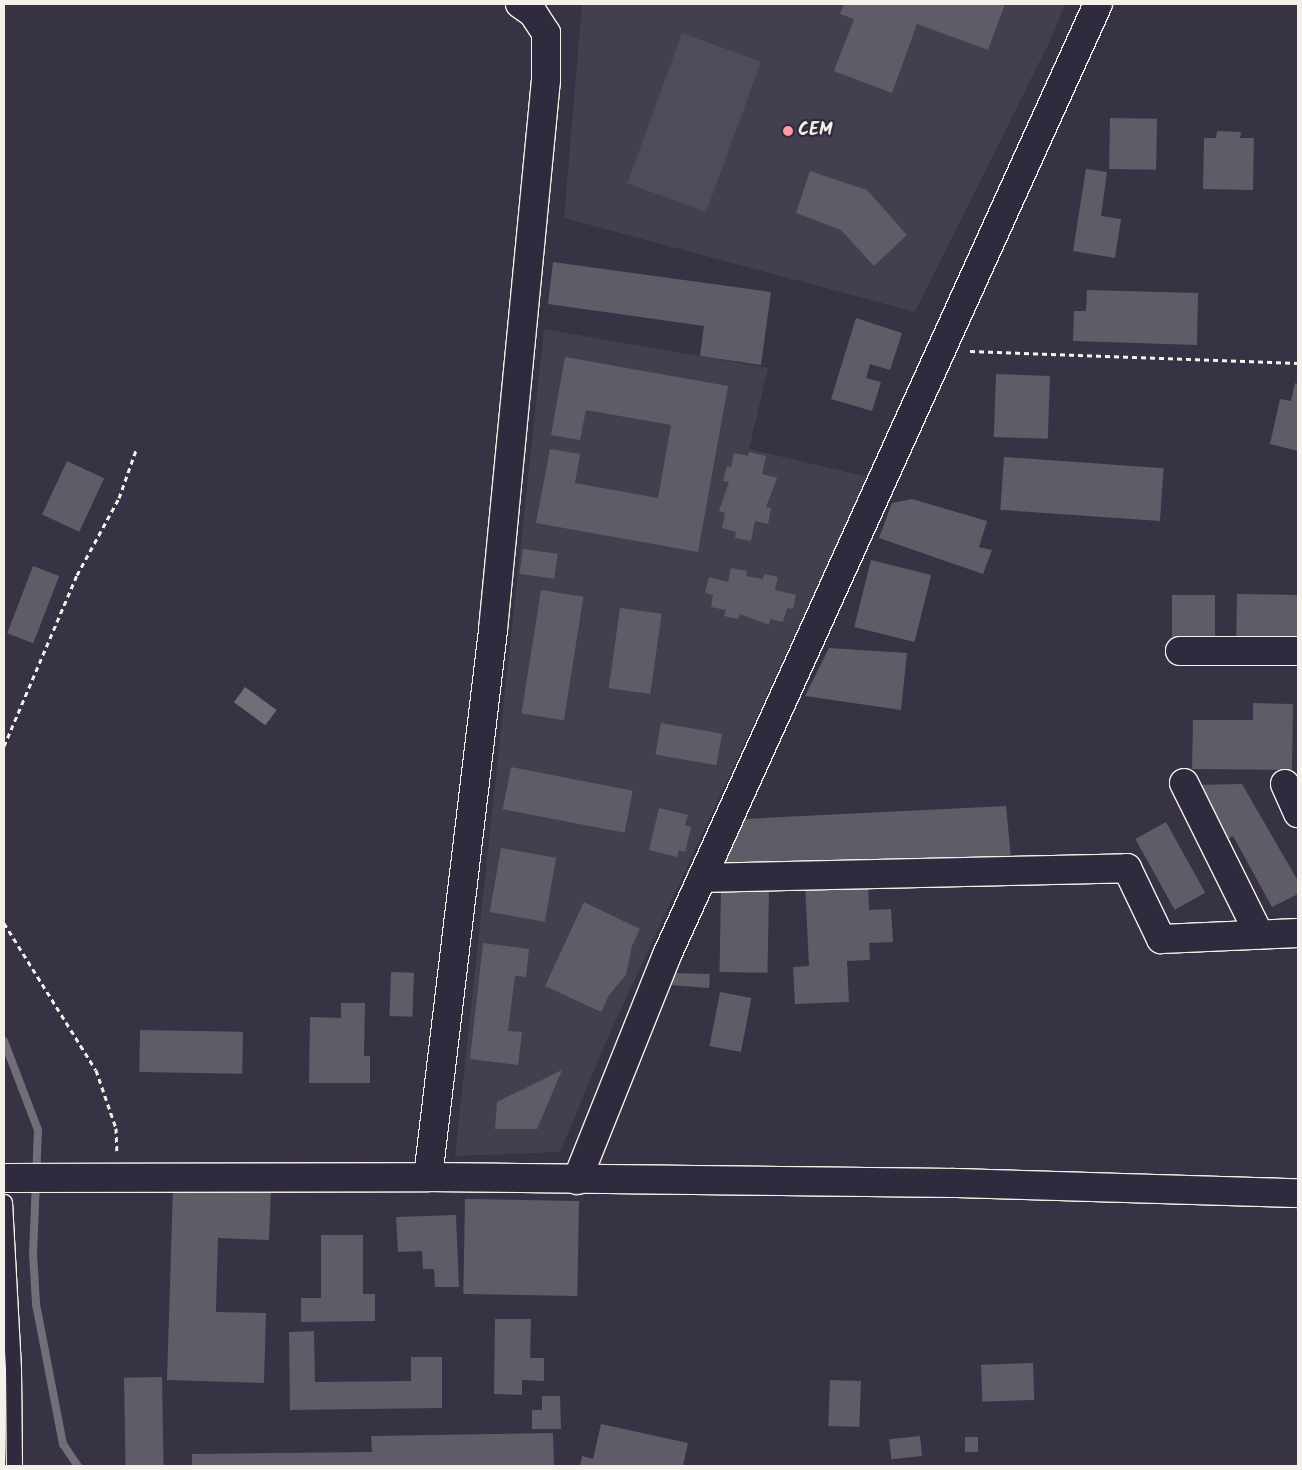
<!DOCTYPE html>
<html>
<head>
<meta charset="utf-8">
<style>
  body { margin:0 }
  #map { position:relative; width:1302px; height:1470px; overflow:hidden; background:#373244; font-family:Kalam,sans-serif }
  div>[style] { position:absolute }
  .built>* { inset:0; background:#433f4e }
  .green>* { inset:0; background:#504b59; transform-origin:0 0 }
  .water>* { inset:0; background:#726e77; transform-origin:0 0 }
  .stream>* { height:8px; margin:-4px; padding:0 4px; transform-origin:4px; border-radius:4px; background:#726e77 }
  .building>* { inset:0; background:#5f5c67; transform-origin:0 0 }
  .path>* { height:3px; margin-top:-1.5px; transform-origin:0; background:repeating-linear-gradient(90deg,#f4f1e8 0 5px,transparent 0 9px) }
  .roads { filter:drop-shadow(1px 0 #f4f1e8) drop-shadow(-1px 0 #f4f1e8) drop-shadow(0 1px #f4f1e8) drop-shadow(0 -1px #f4f1e8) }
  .service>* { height:15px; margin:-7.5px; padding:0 7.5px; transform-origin:7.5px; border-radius:7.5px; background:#2f2a3d }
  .minor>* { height:28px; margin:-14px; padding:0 14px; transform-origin:14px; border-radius:14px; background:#2f2a3d }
  .primary>* { height:28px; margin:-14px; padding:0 14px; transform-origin:14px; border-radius:14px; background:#2f2a3d }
  .dots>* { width:14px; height:14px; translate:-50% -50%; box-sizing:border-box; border:2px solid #2f2a3d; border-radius:50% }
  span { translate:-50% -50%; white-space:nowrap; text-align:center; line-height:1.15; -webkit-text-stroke:4.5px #2f2a3d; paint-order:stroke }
  .poi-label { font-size:18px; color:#f4f1e8; font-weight:700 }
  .left { translate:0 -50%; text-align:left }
  .frame { position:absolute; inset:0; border:5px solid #f4f1e8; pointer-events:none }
</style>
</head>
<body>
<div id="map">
  <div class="built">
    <div style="clip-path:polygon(582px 4px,1065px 4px,1048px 45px,915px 312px,564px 218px)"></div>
    <div style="clip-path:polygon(544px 329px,768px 368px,749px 449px,868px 477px,609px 1035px,560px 1152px,455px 1156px)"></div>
  </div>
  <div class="green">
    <div style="left:682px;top:33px;width:84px;height:160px;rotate:20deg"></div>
  </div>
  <div class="water">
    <div style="left:245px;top:687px;width:39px;height:19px;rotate:36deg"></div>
  </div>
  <div class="stream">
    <div style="left:4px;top:1041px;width:95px;rotate:69.1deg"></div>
    <div style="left:38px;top:1130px;width:123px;rotate:92.3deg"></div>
    <div style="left:33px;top:1253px;width:51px;rotate:86.6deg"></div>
    <div style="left:36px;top:1304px;width:143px;rotate:79.1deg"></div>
    <div style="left:63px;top:1444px;width:27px;rotate:56deg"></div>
  </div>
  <div class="building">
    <div style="clip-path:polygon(844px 4px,1005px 4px,988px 50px,917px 24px,892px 93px,834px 71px,854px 19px,840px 14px)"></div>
    <div style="left:1110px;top:118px;width:47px;height:51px;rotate:1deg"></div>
    <div style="clip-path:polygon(1217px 131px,1241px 132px,1240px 138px,1254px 138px,1253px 190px,1203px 189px,1204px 138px,1216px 138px)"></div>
    <div style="clip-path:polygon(1086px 169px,1107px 172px,1101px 216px,1121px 219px,1115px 258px,1073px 251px)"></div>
    <div style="clip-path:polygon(810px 171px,867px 190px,907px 235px,874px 266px,841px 230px,796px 213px)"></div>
    <div style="clip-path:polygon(553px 262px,771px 292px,761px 365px,700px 356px,704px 326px,548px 304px)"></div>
    <div style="clip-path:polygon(1087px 290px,1198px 293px,1197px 345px,1073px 341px,1074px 311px,1086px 311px)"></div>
    <div style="clip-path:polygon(856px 318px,902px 333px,890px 370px,870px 364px,866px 378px,881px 382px,872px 411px,831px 399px)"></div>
    <div style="clip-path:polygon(565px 357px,728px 386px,698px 552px,536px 523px,550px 449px,580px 454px,575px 483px,658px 498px,671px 425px,586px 410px,580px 440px,551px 435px)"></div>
    <div style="left:996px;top:374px;width:54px;height:63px;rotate:2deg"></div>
    <div style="clip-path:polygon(1295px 383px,1298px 384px,1298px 451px,1270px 444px,1280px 399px,1291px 401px)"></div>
    <div style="clip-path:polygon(749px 452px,766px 456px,762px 474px,777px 478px,766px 507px,771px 508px,768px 524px,755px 521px,751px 541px,735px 538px,736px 532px,722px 528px,725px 513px,719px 511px,729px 482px,723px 481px,727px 466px,731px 467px,734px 453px,748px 456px)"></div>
    <div style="left:1004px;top:457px;width:160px;height:53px;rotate:4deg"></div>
    <div style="left:67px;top:461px;width:41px;height:59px;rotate:25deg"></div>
    <div style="clip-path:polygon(912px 499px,987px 521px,979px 547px,992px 550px,983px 574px,879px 538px,892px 503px)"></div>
    <div style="left:523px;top:549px;width:35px;height:25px;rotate:8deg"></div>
    <div style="left:871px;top:560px;width:62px;height:69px;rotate:14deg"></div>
    <div style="left:33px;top:566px;width:28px;height:72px;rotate:21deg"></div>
    <div style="clip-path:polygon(731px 568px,747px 571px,746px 576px,763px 579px,764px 574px,778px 577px,775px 590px,796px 595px,793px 609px,787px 608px,783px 622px,770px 619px,769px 625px,740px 614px,738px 619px,724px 616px,726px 610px,711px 607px,713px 595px,705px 593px,709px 577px,728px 582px)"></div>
    <div style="left:541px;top:590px;width:43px;height:125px;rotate:9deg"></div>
    <div style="left:1237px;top:594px;width:61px;height:49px;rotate:1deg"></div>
    <div style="left:1172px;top:595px;width:43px;height:46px"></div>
    <div style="left:620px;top:608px;width:42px;height:81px;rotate:8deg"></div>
    <div style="clip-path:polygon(829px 648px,907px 653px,901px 710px,805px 696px)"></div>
    <div style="clip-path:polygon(1253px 703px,1293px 704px,1292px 770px,1192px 769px,1193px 720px,1253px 720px)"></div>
    <div style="left:661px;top:723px;width:62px;height:32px;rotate:10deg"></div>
    <div style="left:511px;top:767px;width:124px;height:43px;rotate:11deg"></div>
    <div style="clip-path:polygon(1242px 784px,1298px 881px,1298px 894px,1272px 907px,1233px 836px,1221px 843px,1192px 785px)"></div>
    <div style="clip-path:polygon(1006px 806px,1011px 859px,721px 869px,744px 819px)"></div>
    <div style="clip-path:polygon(659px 808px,688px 815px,685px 825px,691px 827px,685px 852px,679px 850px,677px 857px,649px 850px)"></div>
    <div style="left:1166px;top:822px;width:81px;height:35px;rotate:61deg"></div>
    <div style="left:501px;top:848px;width:56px;height:65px;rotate:10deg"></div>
    <div style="clip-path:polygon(868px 881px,869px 910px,891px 909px,893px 942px,869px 943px,870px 960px,847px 961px,849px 1002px,795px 1004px,793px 967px,809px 966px,805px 884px)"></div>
    <div style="left:721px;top:887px;width:48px;height:85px;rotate:1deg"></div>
    <div style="clip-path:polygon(584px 902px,640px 929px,632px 946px,626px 975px,609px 995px,601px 1012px,545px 986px)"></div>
    <div style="clip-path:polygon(483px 943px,529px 949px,526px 977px,515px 976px,508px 1031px,522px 1032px,518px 1065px,470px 1059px)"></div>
    <div style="left:391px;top:972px;width:23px;height:44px;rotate:2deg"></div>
    <div style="clip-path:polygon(674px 973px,710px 974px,709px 988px,669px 985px)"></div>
    <div style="left:720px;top:992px;width:32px;height:55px;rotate:11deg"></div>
    <div style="clip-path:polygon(341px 1003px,365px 1003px,364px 1056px,370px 1056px,370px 1083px,309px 1083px,310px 1017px,341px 1018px)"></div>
    <div style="left:140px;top:1030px;width:103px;height:42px;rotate:1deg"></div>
    <div style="clip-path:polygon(562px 1070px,537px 1129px,495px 1129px,497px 1102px)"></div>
    <div style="clip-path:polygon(173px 1187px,271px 1190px,269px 1240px,218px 1238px,216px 1312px,266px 1313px,264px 1383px,167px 1380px)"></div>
    <div style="left:465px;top:1199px;width:114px;height:95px;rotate:1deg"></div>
    <div style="clip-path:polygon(456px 1215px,459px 1287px,435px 1287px,434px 1269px,423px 1269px,422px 1251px,398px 1252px,396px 1217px)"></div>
    <div style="clip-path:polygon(321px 1235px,363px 1235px,363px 1294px,375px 1294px,375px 1321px,301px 1322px,301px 1298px,321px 1298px)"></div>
    <div style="clip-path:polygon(495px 1319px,531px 1319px,530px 1358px,544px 1358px,544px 1381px,522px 1380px,522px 1395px,494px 1394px)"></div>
    <div style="clip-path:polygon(314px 1331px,315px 1382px,411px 1381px,411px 1357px,442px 1357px,442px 1408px,290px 1410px,289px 1332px)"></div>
    <div style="left:1033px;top:1363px;width:37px;height:52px;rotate:88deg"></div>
    <div style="left:162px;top:1377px;width:89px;height:38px;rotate:89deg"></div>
    <div style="left:830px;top:1380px;width:31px;height:46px;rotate:2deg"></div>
    <div style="clip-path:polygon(542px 1396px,560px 1396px,561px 1429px,532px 1429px,532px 1410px,542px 1410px)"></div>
    <div style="clip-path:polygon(601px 1424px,688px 1443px,683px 1466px,580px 1466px,582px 1456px,593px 1459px)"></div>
    <div style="clip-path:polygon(553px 1433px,554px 1466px,192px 1466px,192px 1454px,372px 1452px,371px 1436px)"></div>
    <div style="left:920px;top:1436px;width:20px;height:31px;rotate:84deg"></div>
    <div style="left:978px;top:1437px;width:15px;height:13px;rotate:90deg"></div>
  </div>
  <div class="path">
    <div style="left:970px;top:351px;width:328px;rotate:2.1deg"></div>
    <div style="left:4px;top:746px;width:186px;rotate:-66.9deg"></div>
    <div style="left:77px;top:575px;width:88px;rotate:-61.4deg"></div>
    <div style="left:119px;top:498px;width:51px;rotate:-70.5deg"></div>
    <div style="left:4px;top:923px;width:173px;rotate:58deg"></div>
    <div style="left:96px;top:1070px;width:61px;rotate:71deg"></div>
    <div style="left:116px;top:1128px;width:23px;rotate:88deg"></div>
  </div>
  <div class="roads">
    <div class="service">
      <div style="left:4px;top:1202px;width:168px;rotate:86.9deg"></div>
      <div style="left:13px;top:1370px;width:96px;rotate:89.4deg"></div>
    </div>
    <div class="minor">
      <div style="left:1180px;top:651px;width:118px"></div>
      <div style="left:1184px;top:783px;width:169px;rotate:63.6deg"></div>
      <div style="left:1285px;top:784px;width:32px;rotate:66deg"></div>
      <div style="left:702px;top:878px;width:425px;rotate:-1.3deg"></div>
      <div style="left:1127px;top:868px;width:79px;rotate:64.4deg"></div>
      <div style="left:1161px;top:939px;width:137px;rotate:-2.5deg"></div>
      <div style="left:428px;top:1177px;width:551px;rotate:-83.22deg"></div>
      <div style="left:493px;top:630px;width:553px;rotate:-84.5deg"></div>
      <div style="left:546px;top:80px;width:47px;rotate:-90deg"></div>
      <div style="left:546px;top:33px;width:24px;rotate:-123deg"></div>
      <div style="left:533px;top:13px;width:16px;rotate:-145deg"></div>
      <div style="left:577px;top:1180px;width:242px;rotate:-68.2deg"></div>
      <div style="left:667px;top:955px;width:1044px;rotate:-65.62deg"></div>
    </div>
    <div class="primary">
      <div style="left:4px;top:1178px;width:424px;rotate:-0.1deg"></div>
      <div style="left:428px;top:1177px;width:526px;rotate:0.65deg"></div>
      <div style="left:954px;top:1183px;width:344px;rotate:1.7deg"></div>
    </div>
  </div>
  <div class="dots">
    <div style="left:788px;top:131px;background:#ff9aa2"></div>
  </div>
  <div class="poi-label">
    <span class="left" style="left:798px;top:131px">CEM</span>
  </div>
  <div class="frame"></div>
</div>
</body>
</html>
